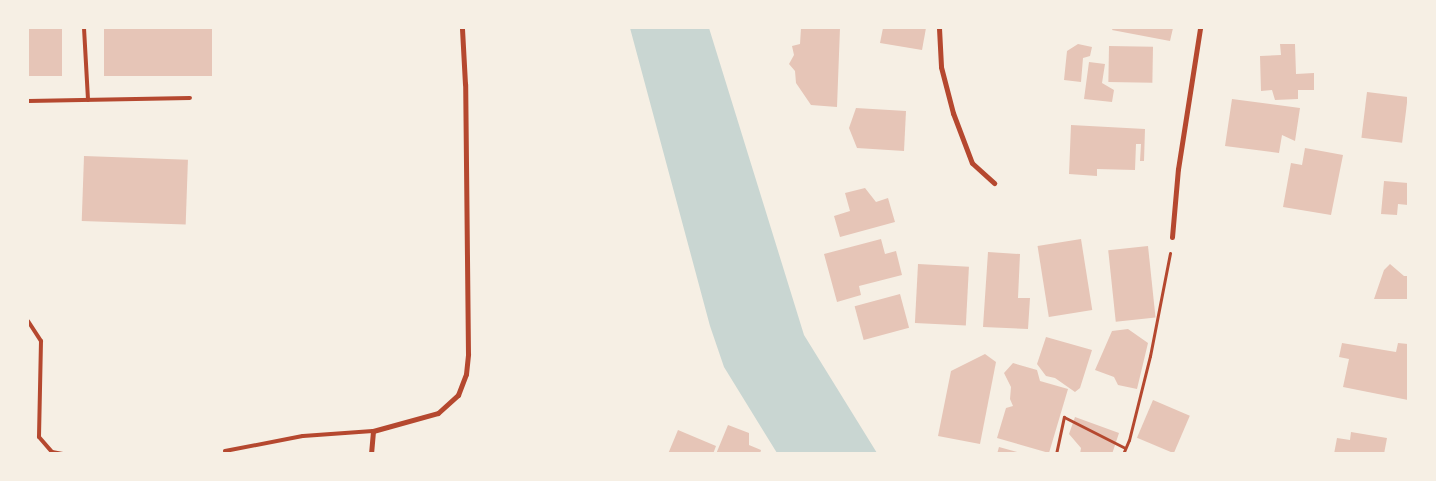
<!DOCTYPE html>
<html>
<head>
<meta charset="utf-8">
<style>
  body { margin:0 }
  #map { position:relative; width:1436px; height:481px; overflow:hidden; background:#f6efe4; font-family:"Asap Condensed",sans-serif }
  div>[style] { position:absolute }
  .water>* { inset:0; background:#c9d6d2 }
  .building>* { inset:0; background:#e6c5b7; transform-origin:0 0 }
  .path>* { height:3px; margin:-1.5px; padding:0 1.5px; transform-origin:1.5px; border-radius:1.5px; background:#b5482f }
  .service>* { height:4px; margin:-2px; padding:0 2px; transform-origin:2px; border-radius:2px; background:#b5482f }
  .minor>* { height:5px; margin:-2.5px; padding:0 2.5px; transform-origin:2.5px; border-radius:2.5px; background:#b5482f }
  span { translate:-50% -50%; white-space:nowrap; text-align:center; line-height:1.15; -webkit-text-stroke:4px #f6efe4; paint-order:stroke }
  .frame { position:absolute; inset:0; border:29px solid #f6efe4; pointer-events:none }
</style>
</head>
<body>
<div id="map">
  <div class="water">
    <div style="clip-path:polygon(630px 28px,709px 28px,804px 335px,877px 453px,777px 453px,724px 367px,710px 326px)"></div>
  </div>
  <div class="building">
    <div style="left:28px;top:28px;width:34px;height:48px"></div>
    <div style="left:104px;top:28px;width:108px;height:48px"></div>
    <div style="clip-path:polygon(801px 28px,840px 28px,837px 107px,811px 105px,796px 83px,795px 71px,789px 64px,794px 55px,792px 46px,800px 44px)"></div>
    <div style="clip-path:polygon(883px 28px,926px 28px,922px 50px,880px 43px)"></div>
    <div style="clip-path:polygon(1113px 28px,1173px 28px,1170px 41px,1112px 30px)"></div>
    <div style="clip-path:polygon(1078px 44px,1092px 47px,1090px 56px,1083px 58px,1081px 82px,1064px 80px,1067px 51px)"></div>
    <div style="clip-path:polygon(1280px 44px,1295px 44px,1296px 74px,1314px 73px,1314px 90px,1298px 90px,1298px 99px,1275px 100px,1272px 90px,1261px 91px,1260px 56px,1281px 55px)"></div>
    <div style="left:1109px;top:46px;width:44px;height:36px;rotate:1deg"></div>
    <div style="clip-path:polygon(1089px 62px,1105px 64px,1102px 83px,1114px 90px,1112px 102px,1084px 99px)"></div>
    <div style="left:1367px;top:92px;width:41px;height:46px;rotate:7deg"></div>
    <div style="clip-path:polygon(1232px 99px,1300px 108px,1295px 141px,1282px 135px,1279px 153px,1225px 146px)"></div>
    <div style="clip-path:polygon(856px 108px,906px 111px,904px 151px,857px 148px,849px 128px)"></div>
    <div style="clip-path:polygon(1071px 125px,1145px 129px,1144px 161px,1140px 161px,1141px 144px,1136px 144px,1135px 170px,1097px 169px,1097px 176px,1069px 174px)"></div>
    <div style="clip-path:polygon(1305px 148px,1343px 155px,1331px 215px,1283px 207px,1291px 163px,1302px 165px)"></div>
    <div style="left:84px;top:156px;width:104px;height:65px;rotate:2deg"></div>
    <div style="clip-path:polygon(1384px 181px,1408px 183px,1408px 205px,1398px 204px,1397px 215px,1381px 214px)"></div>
    <div style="clip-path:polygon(865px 188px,876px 202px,888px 198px,895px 222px,840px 237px,834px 216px,850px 211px,845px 193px)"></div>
    <div style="clip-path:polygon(881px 239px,885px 254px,896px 251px,902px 275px,859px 286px,861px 295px,837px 302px,824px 254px)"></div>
    <div style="left:1081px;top:239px;width:72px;height:44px;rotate:81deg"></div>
    <div style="left:1148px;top:246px;width:72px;height:40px;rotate:84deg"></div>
    <div style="clip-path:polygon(988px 252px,1020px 254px,1018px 298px,1030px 298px,1028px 329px,983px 327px)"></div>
    <div style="left:918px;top:264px;width:51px;height:59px;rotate:3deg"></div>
    <div style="clip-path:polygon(1390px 264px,1404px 276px,1408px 276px,1408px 306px,1407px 299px,1374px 299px,1384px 270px)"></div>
    <div style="left:900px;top:294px;width:35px;height:47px;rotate:75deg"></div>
    <div style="clip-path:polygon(1128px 329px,1148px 343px,1137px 389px,1118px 385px,1114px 377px,1095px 370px,1112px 331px)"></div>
    <div style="clip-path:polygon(1046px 337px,1092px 350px,1080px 388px,1075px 392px,1055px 378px,1046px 376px,1037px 364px)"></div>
    <div style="clip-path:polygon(1342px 343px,1396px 352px,1398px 343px,1408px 344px,1408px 400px,1343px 387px,1349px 359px,1339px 357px)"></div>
    <div style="clip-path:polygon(985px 354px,996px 362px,980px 444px,938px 436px,951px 371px)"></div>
    <div style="clip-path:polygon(1013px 363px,1037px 370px,1040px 381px,1068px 389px,1049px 453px,997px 438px,1006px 408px,1013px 406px,1010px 399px,1011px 387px,1004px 373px)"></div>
    <div style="left:1153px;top:400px;width:40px;height:41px;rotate:23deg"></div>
    <div style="clip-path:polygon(1075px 417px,1119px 433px,1112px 454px,1080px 454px,1081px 448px,1069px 434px)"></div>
    <div style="clip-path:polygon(728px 425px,749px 433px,749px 445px,761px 450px,760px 454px,716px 454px)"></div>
    <div style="clip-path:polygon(678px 430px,716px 446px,713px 454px,668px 454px)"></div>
    <div style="clip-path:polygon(1351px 432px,1387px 438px,1384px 454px,1334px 454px,1337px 438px,1350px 440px)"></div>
    <div style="clip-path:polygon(999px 447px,1021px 453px,1021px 454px,997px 454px)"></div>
  </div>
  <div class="path">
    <div style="left:1056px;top:454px;width:38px;rotate:-78deg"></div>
    <div style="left:1064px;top:417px;width:68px;rotate:26.9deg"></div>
    <div style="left:1123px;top:454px;width:15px;rotate:-67deg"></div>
    <div style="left:1129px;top:440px;width:87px;rotate:-76deg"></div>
    <div style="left:1150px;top:356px;width:105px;rotate:-79deg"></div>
  </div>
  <div class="service">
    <div style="left:84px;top:28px;width:72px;rotate:86.8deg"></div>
    <div style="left:28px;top:101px;width:162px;rotate:-1.1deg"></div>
    <div style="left:28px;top:321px;width:24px;rotate:57deg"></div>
    <div style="left:41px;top:341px;width:96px;rotate:91.2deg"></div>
    <div style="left:39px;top:437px;width:20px;rotate:49deg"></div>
    <div style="left:52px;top:452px;width:11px;rotate:10deg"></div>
    <div style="left:225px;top:451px;width:79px;rotate:-10.9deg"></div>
    <div style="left:303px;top:436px;width:70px;rotate:-4.1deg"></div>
  </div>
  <div class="minor">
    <div style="left:939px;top:28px;width:39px;rotate:87deg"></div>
    <div style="left:941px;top:67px;width:48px;rotate:75.4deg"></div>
    <div style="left:953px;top:113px;width:53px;rotate:69.2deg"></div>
    <div style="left:972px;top:163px;width:30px;rotate:42deg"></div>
    <div style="left:1172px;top:237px;width:68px;rotate:-85deg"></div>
    <div style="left:1178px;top:169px;width:143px;rotate:-81.1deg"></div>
    <div style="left:371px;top:454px;width:23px;rotate:-85deg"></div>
    <div style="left:373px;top:431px;width:67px;rotate:-15.5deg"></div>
    <div style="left:438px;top:413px;width:27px;rotate:-42deg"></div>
    <div style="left:458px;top:395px;width:22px;rotate:-69deg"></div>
    <div style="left:466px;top:374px;width:20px;rotate:-84deg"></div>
    <div style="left:468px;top:354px;width:270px;rotate:-90.6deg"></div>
    <div style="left:465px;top:84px;width:56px;rotate:-93.1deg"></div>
  </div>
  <div class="frame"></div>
</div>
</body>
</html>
